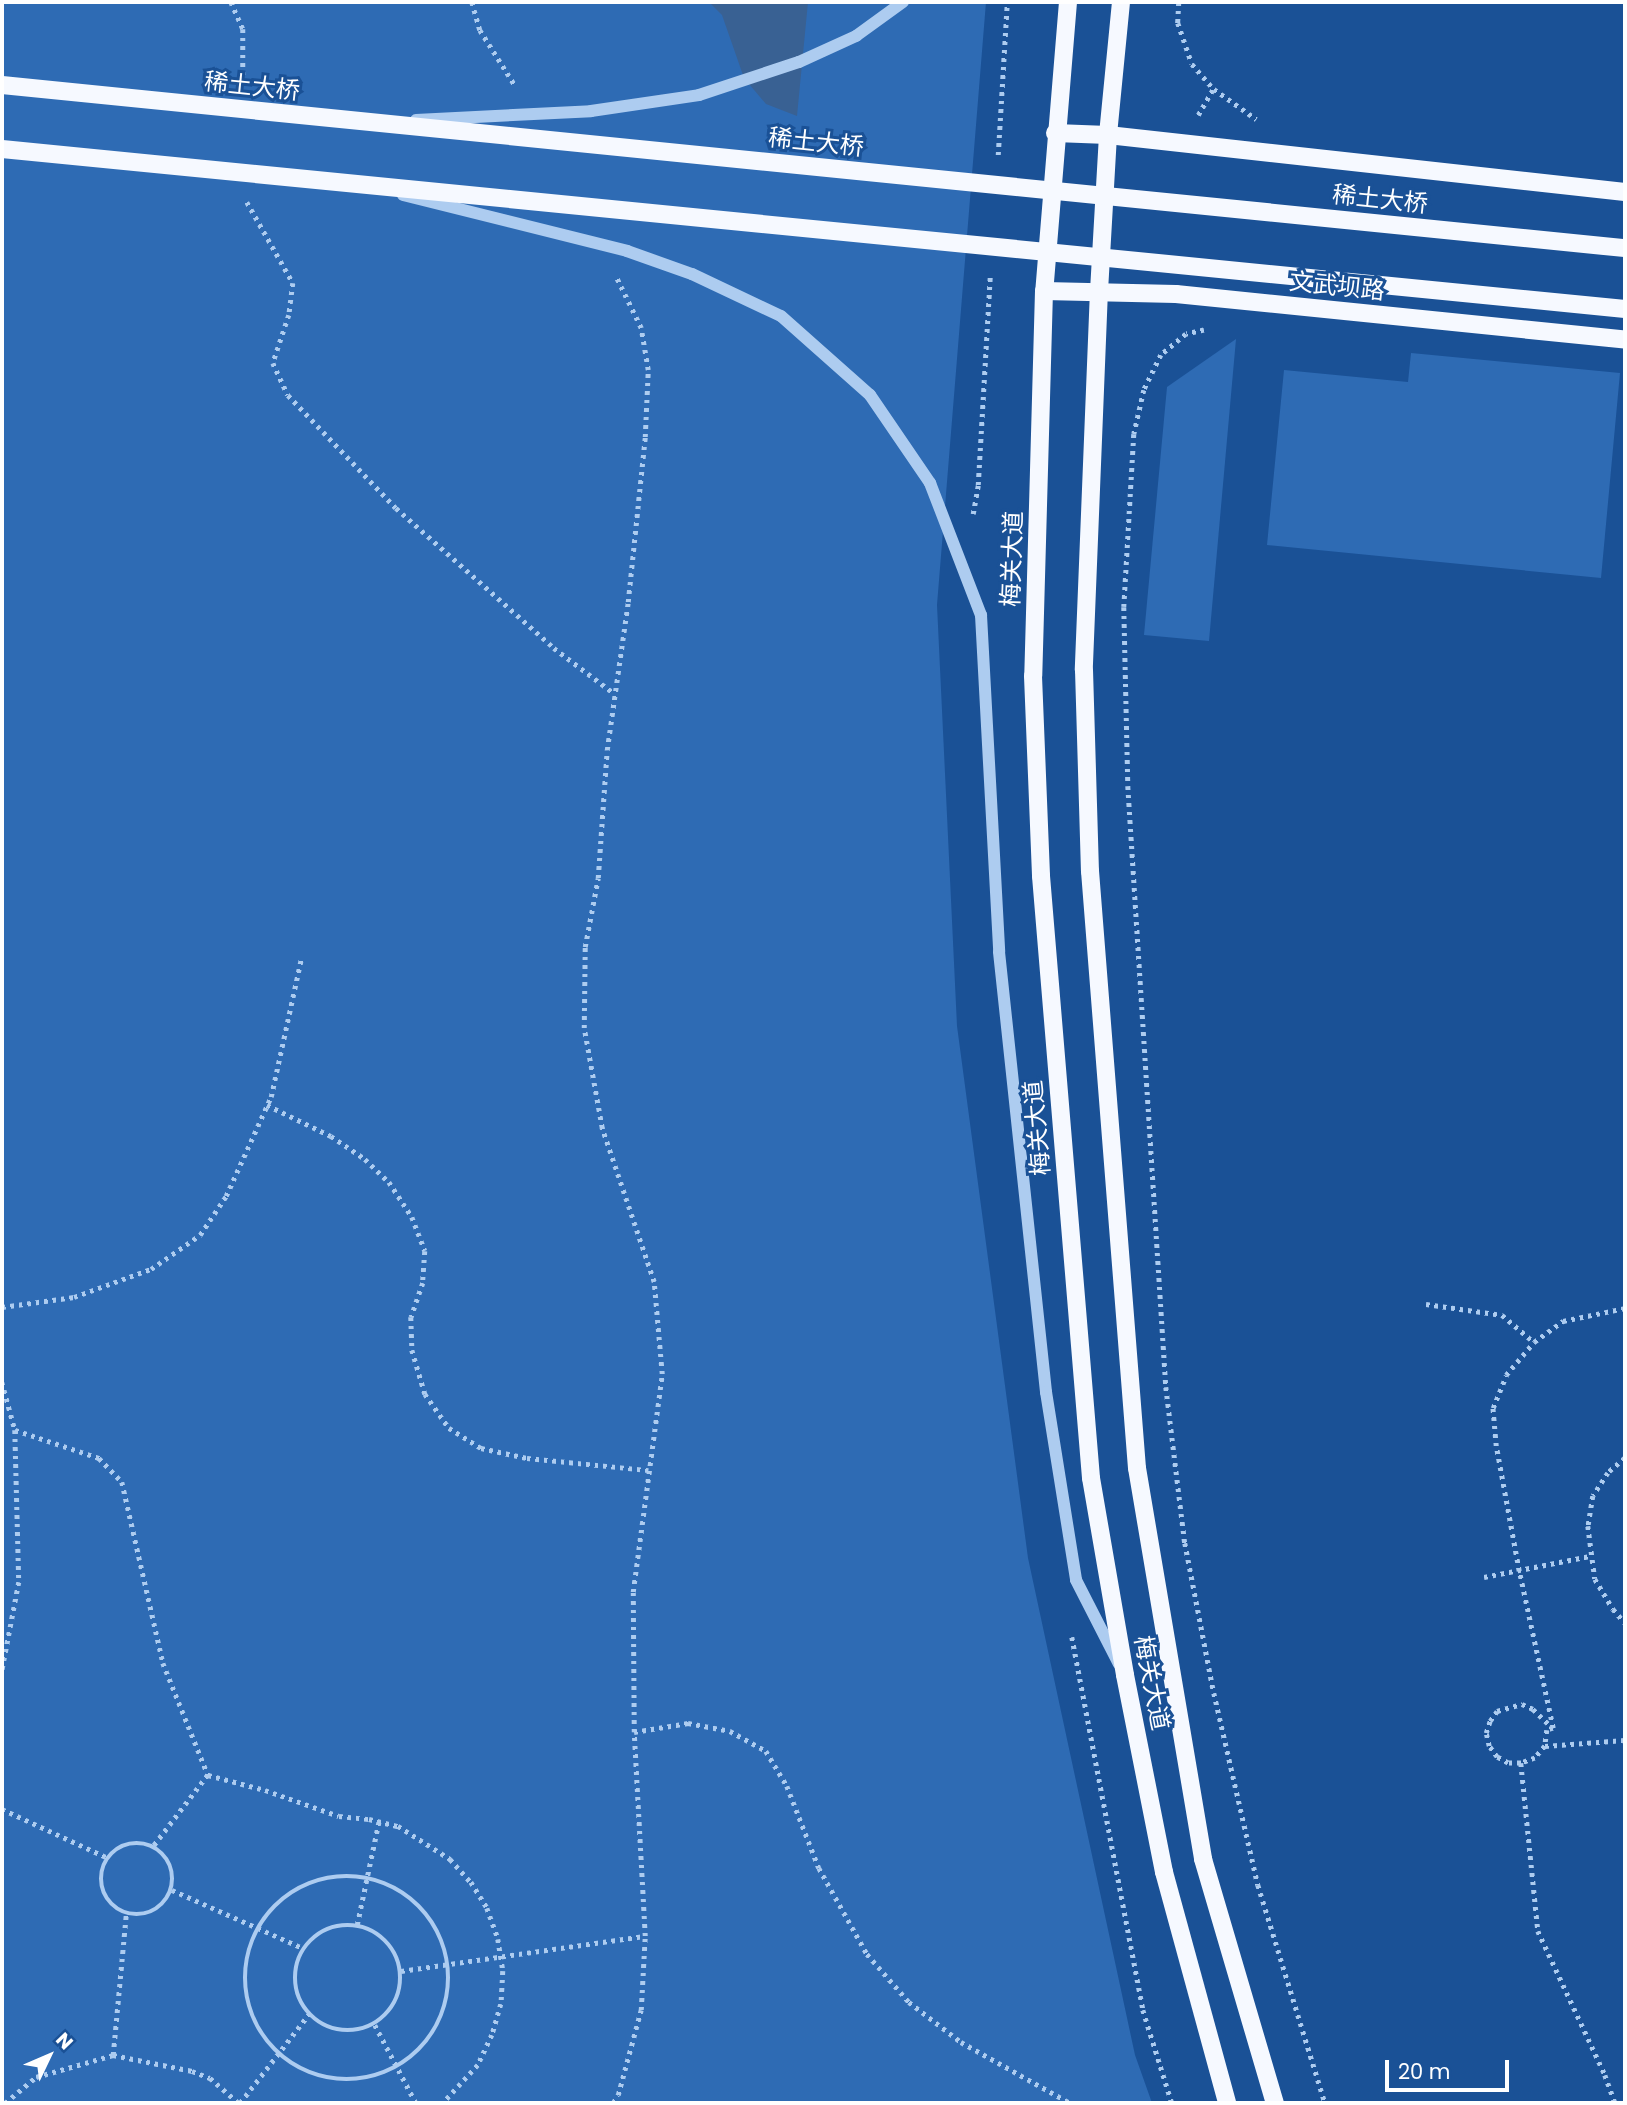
<!DOCTYPE html>
<html>
<head>
<meta charset="utf-8">
<style>
  body { margin:0 }
  #map { position:relative; width:1627px; height:2105px; overflow:hidden; background:#1a5196; font-family:Poppins,"Noto Sans SC",sans-serif }
  div>[style] { position:absolute }
  .green>* { inset:0; background:#2e6bb4 }
  .water>* { inset:0; background:#396193 }
  .path>* { height:4.5px; margin-top:-2.25px; transform-origin:0; background:repeating-linear-gradient(90deg,#adccf0 0 3.5px,transparent 0 8.5px) }
  .path>.ring { margin:-2.25px; padding:0; box-sizing:content-box; background:none; border:4.5px solid #adccf0; border-radius:50% }
  .minor>* { height:12px; margin:-6px; padding:0 6px; transform-origin:6px; border-radius:6px; background:#adccf0 }
  .major>* { height:18px; margin:-9px; padding:0 9px; transform-origin:9px; border-radius:9px; background:#f6f9ff }
  span { translate:-50% -50%; white-space:nowrap; text-align:center; line-height:1.15; -webkit-text-stroke:6px #1a5196; paint-order:stroke }
  .street-label { font-size:24px; color:#fff }
  .frame { position:absolute; inset:0; border:4px solid #fff; pointer-events:none }
  .north { position:absolute; left:14px; top:2021px; width:70px; height:70px; -webkit-text-stroke:5px #1a5196; paint-order:stroke; rotate:46deg; font-size:19px; font-weight:700; line-height:28px; text-align:center; color:#fff }
  .north::after { content:''; display:block; margin:auto; width:24px; height:32px; background:#fff; clip-path:polygon(50% 0,100% 100%,50% 72%,0 100%) }
  .scale { position:absolute; left:1385px; top:2060px; width:124px; height:32px; box-sizing:border-box; border:4px solid #fff; border-top:0; padding-left:9px; font-size:21px; line-height:24px; white-space:nowrap; color:#fff; -webkit-text-stroke:5px #1a5196; paint-order:stroke }
</style>
</head>
<body>
<div id="map">
  <div class="green">
    <div style="clip-path:polygon(2px 2px,986px 2px,937px 605px,957px 1026px,1028px 1558px,1135px 2055px,1152px 2103px,2px 2103px)"></div>
    <div style="clip-path:polygon(1236px 339px,1209px 641px,1144px 635px,1167px 387px)"></div>
    <div style="clip-path:polygon(1411px 353px,1620px 373px,1601px 578px,1267px 545px,1284px 370px,1408px 382px)"></div>
  </div>
  <div class="water">
    <div style="clip-path:polygon(709px 2px,808px 2px,797px 116px,766px 104px,744px 78px,722px 15px)"></div>
  </div>
  <div class="path">
    <div style="left:231px;top:2px;width:30px;rotate:66deg"></div>
    <div style="left:243px;top:29px;width:50px;rotate:90deg"></div>
    <div style="left:472px;top:2px;width:29px;rotate:74deg"></div>
    <div style="left:480px;top:30px;width:67px;rotate:57.7deg"></div>
    <div style="left:1179px;top:2px;width:21px;rotate:93deg"></div>
    <div style="left:1178px;top:23px;width:43px;rotate:71.1deg"></div>
    <div style="left:1192px;top:64px;width:33px;rotate:49deg"></div>
    <div style="left:1214px;top:89px;width:52px;rotate:35.5deg"></div>
    <div style="left:1198px;top:115px;width:30px;rotate:-60deg"></div>
    <div style="left:998px;top:155px;width:153px;rotate:-86.6deg"></div>
    <div style="left:247px;top:202px;width:93px;rotate:60.4deg"></div>
    <div style="left:293px;top:283px;width:32px;rotate:97deg"></div>
    <div style="left:289px;top:315px;width:51px;rotate:108.4deg"></div>
    <div style="left:273px;top:363px;width:35px;rotate:65deg"></div>
    <div style="left:288px;top:395px;width:156px;rotate:46.3deg"></div>
    <div style="left:396px;top:508px;width:211px;rotate:41.5deg"></div>
    <div style="left:554px;top:648px;width:76px;rotate:37deg"></div>
    <div style="left:1204px;top:330px;width:18px;rotate:167deg"></div>
    <div style="left:1186px;top:334px;width:33px;rotate:140deg"></div>
    <div style="left:1161px;top:355px;width:39px;rotate:116deg"></div>
    <div style="left:1144px;top:390px;width:45px;rotate:102.8deg"></div>
    <div style="left:1134px;top:434px;width:173px;rotate:93.3deg"></div>
    <div style="left:1124px;top:607px;width:179px;rotate:88.7deg"></div>
    <div style="left:1128px;top:786px;width:602px;rotate:86.38deg"></div>
    <div style="left:1166px;top:1387px;width:157px;rotate:83.1deg"></div>
    <div style="left:1185px;top:1543px;width:153px;rotate:79.1deg"></div>
    <div style="left:1214px;top:1693px;width:197px;rotate:77.1deg"></div>
    <div style="left:1258px;top:1885px;width:228px;rotate:72.9deg"></div>
    <div style="left:973px;top:514px;width:29px;rotate:-80deg"></div>
    <div style="left:978px;top:485px;width:210px;rotate:-86.7deg"></div>
    <div style="left:267px;top:1105px;width:71px;rotate:25.8deg"></div>
    <div style="left:331px;top:1136px;width:41px;rotate:34.1deg"></div>
    <div style="left:365px;top:1159px;width:33px;rotate:44deg"></div>
    <div style="left:389px;top:1182px;width:42px;rotate:56.7deg"></div>
    <div style="left:412px;top:1217px;width:36px;rotate:69deg"></div>
    <div style="left:425px;top:1251px;width:32px;rotate:94deg"></div>
    <div style="left:423px;top:1283px;width:36px;rotate:109deg"></div>
    <div style="left:411px;top:1317px;width:33px;rotate:88deg"></div>
    <div style="left:412px;top:1350px;width:46px;rotate:73.5deg"></div>
    <div style="left:425px;top:1394px;width:42px;rotate:54.8deg"></div>
    <div style="left:449px;top:1428px;width:38px;rotate:32deg"></div>
    <div style="left:481px;top:1448px;width:47px;rotate:12.3deg"></div>
    <div style="left:527px;top:1458px;width:122px;rotate:5.7deg"></div>
    <div style="left:1426px;top:1304px;width:77px;rotate:8.2deg"></div>
    <div style="left:1502px;top:1315px;width:42px;rotate:40.2deg"></div>
    <div style="left:2px;top:1307px;width:73px;rotate:-7.9deg"></div>
    <div style="left:74px;top:1297px;width:82px;rotate:-20deg"></div>
    <div style="left:151px;top:1269px;width:60px;rotate:-34.8deg"></div>
    <div style="left:200px;top:1235px;width:47px;rotate:-56.3deg"></div>
    <div style="left:226px;top:1196px;width:109px;rotate:-65.6deg"></div>
    <div style="left:271px;top:1097px;width:141px;rotate:-77.7deg"></div>
    <div style="left:2px;top:1382px;width:50px;rotate:74.8deg"></div>
    <div style="left:15px;top:1430px;width:152px;rotate:88.5deg"></div>
    <div style="left:19px;top:1582px;width:91px;rotate:100.8deg"></div>
    <div style="left:15px;top:1430px;width:89px;rotate:18.4deg"></div>
    <div style="left:99px;top:1458px;width:33px;rotate:46deg"></div>
    <div style="left:122px;top:1482px;width:186px;rotate:77.2deg"></div>
    <div style="left:163px;top:1663px;width:121px;rotate:68.1deg"></div>
    <div style="left:208px;top:1775px;width:91px;rotate:127.4deg"></div>
    <div style="left:1625px;top:1458px;width:23px;rotate:139deg"></div>
    <div style="left:1608px;top:1473px;width:27px;rotate:123deg"></div>
    <div style="left:1593px;top:1496px;width:30px;rotate:99deg"></div>
    <div style="left:1588px;top:1526px;width:53px;rotate:82.5deg"></div>
    <div style="left:1595px;top:1579px;width:35px;rotate:59deg"></div>
    <div style="left:1613px;top:1609px;width:18px;rotate:49deg"></div>
    <div style="left:1484px;top:1577px;width:108px;rotate:-11.2deg"></div>
    <div style="left:1072px;top:1637px;width:380px;rotate:79.2deg"></div>
    <div style="left:1143px;top:2010px;width:97px;rotate:72.7deg"></div>
    <div style="left:1522px;top:1704px;width:12px;rotate:24deg"></div>
    <div style="left:1533px;top:1709px;width:28px;rotate:44deg"></div>
    <div style="left:1553px;top:1728px;width:6px;rotate:162deg"></div>
    <div style="left:1547px;top:1730px;width:16px;rotate:97deg"></div>
    <div style="left:1545px;top:1746px;width:16px;rotate:130deg"></div>
    <div style="left:1535px;top:1758px;width:15px;rotate:160deg"></div>
    <div style="left:1521px;top:1763px;width:13px;rotate:180deg"></div>
    <div style="left:1508px;top:1763px;width:13px;rotate:-151deg"></div>
    <div style="left:1497px;top:1757px;width:14px;rotate:-126deg"></div>
    <div style="left:1489px;top:1746px;width:13px;rotate:-103deg"></div>
    <div style="left:1486px;top:1733px;width:13px;rotate:-72deg"></div>
    <div style="left:1490px;top:1721px;width:12px;rotate:-55deg"></div>
    <div style="left:1497px;top:1711px;width:26px;rotate:-16deg"></div>
    <div style="left:1553px;top:1728px;width:161px;rotate:-102.2deg"></div>
    <div style="left:1519px;top:1571px;width:127px;rotate:-100.4deg"></div>
    <div style="left:1496px;top:1446px;width:38px;rotate:-95deg"></div>
    <div style="left:1493px;top:1408px;width:35px;rotate:-68deg"></div>
    <div style="left:1506px;top:1375px;width:43px;rotate:-49.7deg"></div>
    <div style="left:1534px;top:1342px;width:36px;rotate:-36deg"></div>
    <div style="left:1563px;top:1321px;width:63px;rotate:-11.8deg"></div>
    <div style="left:634px;top:1732px;width:55px;rotate:-9.5deg"></div>
    <div style="left:688px;top:1723px;width:43px;rotate:10.8deg"></div>
    <div style="left:730px;top:1731px;width:41px;rotate:29.1deg"></div>
    <div style="left:766px;top:1751px;width:41px;rotate:59deg"></div>
    <div style="left:787px;top:1786px;width:88px;rotate:68.7deg"></div>
    <div style="left:819px;top:1868px;width:98px;rotate:60.8deg"></div>
    <div style="left:867px;top:1954px;width:64px;rotate:48.8deg"></div>
    <div style="left:909px;top:2002px;width:66px;rotate:37.6deg"></div>
    <div style="left:961px;top:2042px;width:125px;rotate:29.2deg"></div>
    <div style="left:1545px;top:1746px;width:80px;rotate:-4.3deg"></div>
    <div style="left:1521px;top:1763px;width:169px;rotate:84.2deg"></div>
    <div style="left:1538px;top:1931px;width:159px;rotate:65deg"></div>
    <div style="left:1605px;top:2075px;width:30px;rotate:70deg"></div>
    <div style="left:208px;top:1775px;width:59px;rotate:14.7deg"></div>
    <div style="left:265px;top:1790px;width:78px;rotate:19.4deg"></div>
    <div style="left:339px;top:1816px;width:30px;rotate:6deg"></div>
    <div style="left:369px;top:1819px;width:30px;rotate:14deg"></div>
    <div style="left:398px;top:1826px;width:62px;rotate:32.4deg"></div>
    <div style="left:450px;top:1859px;width:31px;rotate:48deg"></div>
    <div style="left:471px;top:1882px;width:31px;rotate:58deg"></div>
    <div style="left:487px;top:1908px;width:33px;rotate:70deg"></div>
    <div style="left:498px;top:1939px;width:32px;rotate:81deg"></div>
    <div style="left:503px;top:1971px;width:33px;rotate:93deg"></div>
    <div style="left:501px;top:2004px;width:32px;rotate:106deg"></div>
    <div style="left:492px;top:2035px;width:33px;rotate:115deg"></div>
    <div style="left:478px;top:2065px;width:52px;rotate:132.6deg"></div>
    <div style="left:2px;top:1809px;width:117px;rotate:24.8deg"></div>
    <div class="ring" style="left:101px;top:1843px;width:67.5px;height:67.5px"></div>
    <div class="ring" style="left:245px;top:1876px;width:199.5px;height:199.5px"></div>
    <div style="left:172px;top:1890px;width:143px;rotate:23.9deg"></div>
    <div class="ring" style="left:295px;top:1925px;width:101.5px;height:101.5px"></div>
    <div style="left:357px;top:1925px;width:106px;rotate:-78.1deg"></div>
    <div style="left:401px;top:1971px;width:246px;rotate:-8.2deg"></div>
    <div style="left:375px;top:2025px;width:88px;rotate:62.3deg"></div>
    <div style="left:113px;top:2055px;width:142px;rotate:-84.7deg"></div>
    <div style="left:5px;top:2103px;width:40px;rotate:-40deg"></div>
    <div style="left:36px;top:2077px;width:80px;rotate:-15.9deg"></div>
    <div style="left:113px;top:2055px;width:81px;rotate:11.4deg"></div>
    <div style="left:192px;top:2071px;width:19px;rotate:21deg"></div>
    <div style="left:210px;top:2078px;width:38px;rotate:41deg"></div>
    <div style="left:240px;top:2103px;width:113px;rotate:-52.2deg"></div>
    <div style="left:613px;top:2103px;width:9px;rotate:-58deg"></div>
    <div style="left:618px;top:2095px;width:88px;rotate:-74.9deg"></div>
    <div style="left:641px;top:2010px;width:74px;rotate:-86.9deg"></div>
    <div style="left:645px;top:1936px;width:204px;rotate:-93.1deg"></div>
    <div style="left:634px;top:1732px;width:140px;rotate:-90.4deg"></div>
    <div style="left:633px;top:1592px;width:220px;rotate:-82.4deg"></div>
    <div style="left:662px;top:1374px;width:92px;rotate:-95deg"></div>
    <div style="left:654px;top:1282px;width:163px;rotate:-108.7deg"></div>
    <div style="left:602px;top:1128px;width:102px;rotate:-100.2deg"></div>
    <div style="left:584px;top:1028px;width:81px;rotate:-89.3deg"></div>
    <div style="left:585px;top:947px;width:70px;rotate:-79.3deg"></div>
    <div style="left:598px;top:878px;width:128px;rotate:-86deg"></div>
    <div style="left:607px;top:750px;width:149px;rotate:-81.9deg"></div>
    <div style="left:628px;top:602px;width:166px;rotate:-84.1deg"></div>
    <div style="left:645px;top:437px;width:67px;rotate:-87.4deg"></div>
    <div style="left:648px;top:370px;width:43px;rotate:-99.5deg"></div>
    <div style="left:641px;top:328px;width:57px;rotate:-116.1deg"></div>
  </div>
  <div class="minor">
    <div style="left:416px;top:120px;width:175px;rotate:-2.9deg"></div>
    <div style="left:591px;top:111px;width:109px;rotate:-8.4deg"></div>
    <div style="left:699px;top:95px;width:105px;rotate:-18.3deg"></div>
    <div style="left:799px;top:62px;width:63px;rotate:-24.5deg"></div>
    <div style="left:856px;top:36px;width:58px;rotate:-35.9deg"></div>
    <div style="left:403px;top:195px;width:231px;rotate:14deg"></div>
    <div style="left:627px;top:251px;width:69px;rotate:19.5deg"></div>
    <div style="left:692px;top:274px;width:98px;rotate:25.3deg"></div>
    <div style="left:781px;top:316px;width:119px;rotate:41.6deg"></div>
    <div style="left:870px;top:395px;width:107px;rotate:55.7deg"></div>
    <div style="left:930px;top:483px;width:142px;rotate:68.9deg"></div>
    <div style="left:981px;top:615px;width:337px;rotate:86.9deg"></div>
    <div style="left:999px;top:952px;width:443px;rotate:83.9deg"></div>
    <div style="left:1046px;top:1392px;width:190px;rotate:80.9deg"></div>
    <div style="left:1076px;top:1580px;width:94px;rotate:62.9deg"></div>
  </div>
  <div class="major">
    <div style="left:1068px;top:2px;width:290px;rotate:94.7deg"></div>
    <div style="left:1044px;top:291px;width:385px;rotate:91.6deg"></div>
    <div style="left:1033px;top:676px;width:200px;rotate:87.7deg"></div>
    <div style="left:1041px;top:876px;width:604px;rotate:85.25deg"></div>
    <div style="left:1091px;top:1478px;width:200px;rotate:80.2deg"></div>
    <div style="left:1125px;top:1675px;width:201px;rotate:78.8deg"></div>
    <div style="left:1164px;top:1872px;width:239px;rotate:74.7deg"></div>
    <div style="left:1121px;top:2px;width:134px;rotate:95.6deg"></div>
    <div style="left:1108px;top:135px;width:155px;rotate:93.3deg"></div>
    <div style="left:1099px;top:290px;width:380px;rotate:92.3deg"></div>
    <div style="left:1084px;top:670px;width:201px;rotate:88.3deg"></div>
    <div style="left:1090px;top:871px;width:599px;rotate:85.5deg"></div>
    <div style="left:1137px;top:1468px;width:397px;rotate:80.4deg"></div>
    <div style="left:1203px;top:1859px;width:254px;rotate:73.6deg"></div>
    <div style="left:2px;top:85px;width:1631px;rotate:5.74deg"></div>
    <div style="left:1055px;top:133px;width:53px;rotate:2.2deg"></div>
    <div style="left:1108px;top:135px;width:520px;rotate:6.29deg"></div>
    <div style="left:2px;top:149px;width:1631px;rotate:5.63deg"></div>
    <div style="left:1044px;top:291px;width:132px;rotate:1.3deg"></div>
    <div style="left:1176px;top:294px;width:451px;rotate:5.8deg"></div>
  </div>
  <div class="street-label">
    <span style="left:252px;top:86px;rotate:6deg">稀土大桥</span>
    <span style="left:816px;top:142px;rotate:6deg">稀土大桥</span>
    <span style="left:1380px;top:199px;rotate:6deg">稀土大桥</span>
    <span style="left:1337px;top:286px;rotate:6deg">文武坝路</span>
    <span style="left:1012px;top:559px;rotate:-88deg">梅关大道</span>
    <span style="left:1037px;top:1128px;rotate:-95deg">梅关大道</span>
    <span style="left:1152px;top:1683px;rotate:79deg">梅关大道</span>
  </div>
  <div class="frame"></div>
  <div class="north">N</div>
  <div class="scale">20 m</div>
</div>
</body>
</html>
